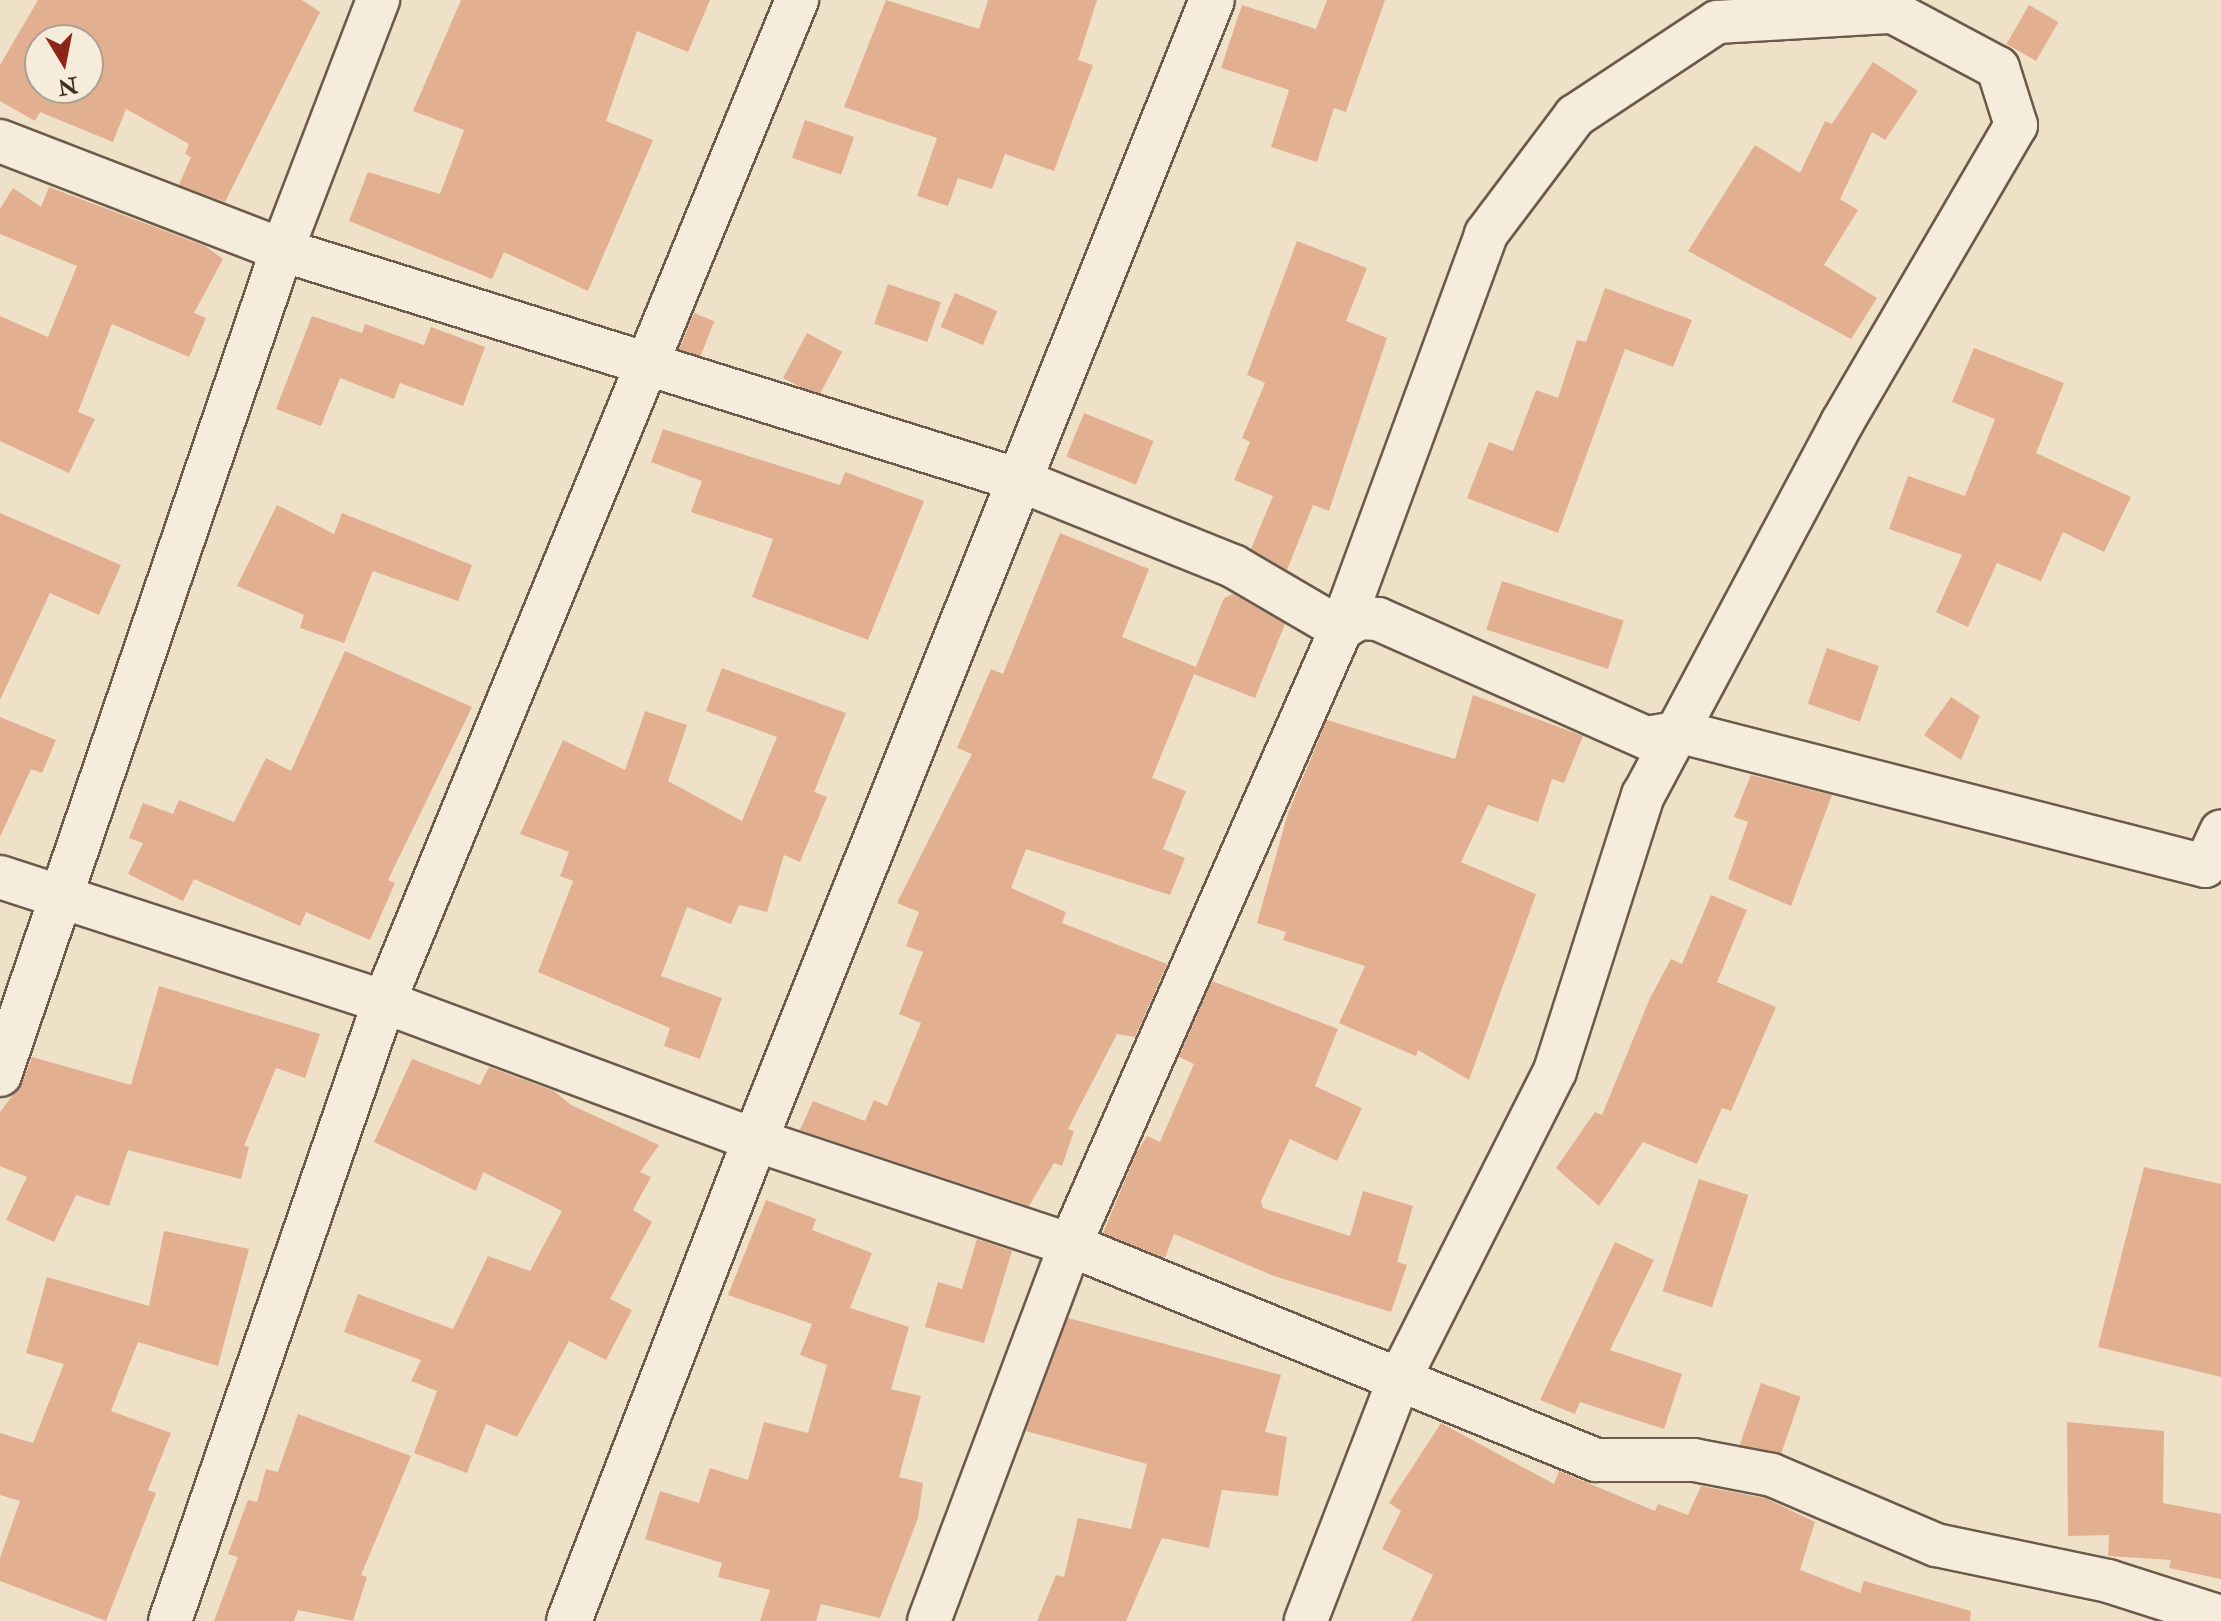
<!DOCTYPE html>
<html>
<head>
<meta charset="utf-8">
<style>
  body { margin:0 }
  #map { position:relative; width:2221px; height:1621px; overflow:hidden; background:#efe1c7; font-family:"IM FELL Double Pica",serif }
  div>[style] { position:absolute }
  .building>* { inset:0; background:#e2b090; transform-origin:0 0 }
  .roads { filter:drop-shadow(2px 0 #6c5a4a) drop-shadow(-2px 0 #6c5a4a) drop-shadow(0 2px #6c5a4a) drop-shadow(0 -2px #6c5a4a) }
  .minor>* { height:42px; margin:-21px; padding:0 21px; transform-origin:21px; border-radius:21px; background:#f5ecdb }
  .tertiary>* { height:44px; margin:-22px; padding:0 22px; transform-origin:22px; border-radius:22px; background:#f5ecdb }
  span { translate:-50% -50%; white-space:nowrap; text-align:center; line-height:1.15; -webkit-text-stroke:7px #f5ecdb; paint-order:stroke }
  .north { position:absolute; left:24px; top:24px; width:80px; height:80px; box-sizing:border-box; background:#f5ecdb; border:2px solid #ada091; border-radius:50%; rotate:170deg; font-size:22px; font-weight:700; line-height:32px; text-align:center; color:#412d21 }
  .north::after { content:''; display:block; margin:auto; width:28px; height:36px; background:#8f2418; clip-path:polygon(50% 0,100% 100%,50% 72%,0 100%) }
</style>
</head>
<body>
<div id="map">
  <div class="building">
    <div style="clip-path:polygon(evenodd,38px 0,302px 0,320px 12px,225px 202px,179px 185px,191px 157px,185px 154px,189px 144px,126px 109px,113px 142px,40px 112px,35px 121px,0 101px,0 65px,38px 0,40px 40px,88px 40px,88px 88px,40px 88px,40px 40px)"></div>
    <div style="clip-path:polygon(461px 0,710px 0,688px 52px,637px 31px,606px 121px,653px 140px,588px 291px,504px 252px,492px 279px,349px 221px,368px 172px,440px 194px,464px 130px,413px 111px)"></div>
    <div style="clip-path:polygon(886px 0,979px 29px,988px 0,1097px 0,1078px 60px,1093px 65px,1054px 171px,1005px 154px,992px 189px,958px 178px,948px 206px,917px 196px,937px 138px,844px 107px)"></div>
    <div style="clip-path:polygon(1327px 0,1385px 0,1346px 112px,1334px 108px,1317px 162px,1271px 147px,1289px 90px,1221px 68px,1242px 5px,1316px 29px)"></div>
    <div style="left:2029px;top:5px;width:34px;height:45px;rotate:30deg"></div>
    <div style="clip-path:polygon(1873px 62px,1918px 91px,1885px 140px,1872px 132px,1840px 199px,1858px 210px,1824px 265px,1877px 298px,1851px 339px,1688px 251px,1755px 145px,1800px 173px,1825px 121px,1832px 124px)"></div>
    <div style="left:805px;top:120px;width:52px;height:40px;rotate:19deg"></div>
    <div style="clip-path:polygon(49px 187px,205px 246px,223px 259px,194px 313px,206px 318px,189px 357px,112px 324px,78px 412px,95px 419px,69px 473px,0 441px,0 316px,48px 337px,77px 266px,0 234px,0 209px,13px 188px,41px 207px)"></div>
    <div style="clip-path:polygon(1297px 241px,1367px 268px,1346px 321px,1387px 338px,1329px 511px,1313px 505px,1287px 570px,1251px 549px,1273px 496px,1234px 480px,1250px 442px,1242px 438px,1265px 383px,1247px 375px)"></div>
    <div style="left:888px;top:284px;width:56px;height:42px;rotate:19deg"></div>
    <div style="clip-path:polygon(1605px 288px,1692px 320px,1673px 367px,1625px 349px,1558px 533px,1467px 498px,1489px 442px,1513px 451px,1536px 390px,1558px 398px,1577px 340px,1586px 342px)"></div>
    <div style="left:955px;top:293px;width:46px;height:37px;rotate:23deg"></div>
    <div style="left:694px;top:313px;width:22px;height:39px;rotate:22deg"></div>
    <div style="clip-path:polygon(312px 316px,362px 333px,365px 324px,424px 345px,431px 327px,485px 347px,463px 406px,400px 383px,394px 399px,340px 378px,321px 426px,276px 409px)"></div>
    <div style="left:807px;top:333px;width:40px;height:51px;rotate:28deg"></div>
    <div style="clip-path:polygon(1974px 348px,2064px 383px,2036px 453px,2131px 497px,2104px 552px,2063px 532px,2041px 581px,1997px 563px,1968px 627px,1936px 612px,1962px 555px,1889px 529px,1908px 476px,1965px 496px,1995px 419px,1952px 402px)"></div>
    <div style="left:1084px;top:413px;width:75px;height:47px;rotate:22deg"></div>
    <div style="clip-path:polygon(663px 429px,840px 485px,845px 472px,924px 501px,868px 640px,752px 597px,773px 539px,691px 512px,702px 481px,651px 462px)"></div>
    <div style="clip-path:polygon(277px 505px,334px 534px,342px 513px,472px 565px,458px 601px,373px 571px,344px 643px,300px 628px,304px 615px,237px 586px)"></div>
    <div style="clip-path:polygon(0 513px,121px 565px,99px 615px,50px 593px,0 700px)"></div>
    <div style="clip-path:polygon(1060px 533px,1149px 569px,1122px 637px,1196px 667px,1224px 598px,1233px 594px,1285px 624px,1255px 698px,1194px 674px,1152px 778px,1186px 791px,1163px 849px,1185px 858px,1170px 895px,1026px 849px,1011px 888px,1066px 912px,1062px 923px,1167px 964px,1135px 1037px,1117px 1034px,1068px 1129px,1074px 1131px,1062px 1166px,1054px 1163px,1029px 1206px,800px 1130px,813px 1101px,865px 1121px,874px 1100px,887px 1106px,921px 1023px,899px 1014px,923px 952px,906px 946px,919px 912px,897px 903px,972px 754px,957px 748px,991px 669px,1003px 674px)"></div>
    <div style="left:1502px;top:581px;width:128px;height:51px;rotate:18deg"></div>
    <div style="left:1827px;top:648px;width:55px;height:59px;rotate:19deg"></div>
    <div style="clip-path:polygon(345px 651px,472px 707px,388px 880px,395px 883px,370px 940px,306px 912px,300px 926px,194px 879px,183px 901px,128px 874px,143px 843px,129px 838px,143px 803px,173px 814px,179px 800px,234px 822px,266px 758px,291px 771px)"></div>
    <div style="clip-path:polygon(722px 668px,846px 713px,814px 792px,827px 797px,800px 862px,784px 855px,767px 912px,739px 905px,731px 924px,687px 907px,661px 976px,722px 998px,700px 1059px,664px 1046px,670px 1028px,538px 972px,573px 881px,560px 876px,569px 852px,520px 834px,563px 740px,625px 770px,645px 711px,687px 725px,668px 781px,742px 821px,777px 737px,706px 711px)"></div>
    <div style="clip-path:polygon(1473px 695px,1583px 736px,1564px 783px,1552px 779px,1538px 822px,1488px 805px,1461px 862px,1536px 894px,1469px 1080px,1418px 1050px,1416px 1056px,1339px 1023px,1365px 966px,1283px 940px,1286px 932px,1257px 923px,1288px 813px,1327px 720px,1455px 759px)"></div>
    <div style="clip-path:polygon(1951px 697px,1980px 716px,1961px 760px,1924px 735px)"></div>
    <div style="clip-path:polygon(0 717px,56px 740px,42px 773px,31px 769px,0 837px)"></div>
    <div style="clip-path:polygon(1751px 775px,1832px 795px,1791px 906px,1728px 879px,1748px 822px,1734px 817px)"></div>
    <div style="clip-path:polygon(1711px 895px,1747px 910px,1717px 982px,1776px 1007px,1731px 1111px,1722px 1108px,1697px 1164px,1643px 1142px,1599px 1206px,1556px 1168px,1595px 1112px,1602px 1115px,1650px 998px,1671px 959px,1682px 964px)"></div>
    <div style="clip-path:polygon(1212px 981px,1338px 1029px,1315px 1086px,1362px 1108px,1337px 1161px,1290px 1139px,1261px 1201px,1263px 1208px,1350px 1236px,1363px 1191px,1413px 1206px,1397px 1262px,1407px 1265px,1391px 1312px,1274px 1276px,1174px 1234px,1165px 1258px,1103px 1233px,1136px 1154px,1147px 1136px,1160px 1142px,1194px 1064px,1179px 1057px)"></div>
    <div style="clip-path:polygon(159px 986px,320px 1034px,305px 1078px,276px 1068px,244px 1146px,249px 1147px,241px 1179px,128px 1150px,109px 1206px,76px 1195px,54px 1242px,6px 1220px,27px 1177px,0 1166px,0 1112px,22px 1083px,32px 1057px,131px 1085px)"></div>
    <div style="clip-path:polygon(412px 1059px,480px 1085px,489px 1067px,554px 1091px,571px 1105px,659px 1145px,640px 1172px,651px 1177px,633px 1210px,652px 1222px,610px 1299px,632px 1310px,606px 1360px,569px 1341px,517px 1437px,486px 1424px,467px 1473px,414px 1453px,437px 1391px,411px 1381px,421px 1360px,344px 1332px,358px 1294px,453px 1329px,488px 1256px,530px 1271px,562px 1211px,483px 1172px,476px 1191px,374px 1142px)"></div>
    <div style="clip-path:polygon(2144px 1167px,2221px 1184px,2221px 1377px,2098px 1347px)"></div>
    <div style="left:1699px;top:1179px;width:52px;height:118px;rotate:18deg"></div>
    <div style="clip-path:polygon(766px 1200px,816px 1219px,812px 1230px,872px 1253px,850px 1308px,909px 1327px,891px 1389px,921px 1396px,899px 1477px,923px 1483px,918px 1518px,880px 1618px,821px 1604px,816px 1621px,760px 1621px,770px 1590px,718px 1577px,722px 1563px,645px 1539px,660px 1491px,699px 1503px,710px 1468px,748px 1480px,764px 1422px,808px 1433px,827px 1365px,800px 1355px,812px 1324px,728px 1295px)"></div>
    <div style="clip-path:polygon(164px 1231px,249px 1249px,218px 1366px,138px 1342px,111px 1411px,171px 1433px,148px 1490px,156px 1493px,106px 1621px,0 1581px,0 1558px,20px 1501px,0 1495px,0 1433px,33px 1443px,64px 1364px,26px 1353px,47px 1277px,149px 1306px)"></div>
    <div style="clip-path:polygon(977px 1239px,1012px 1251px,984px 1343px,925px 1327px,938px 1282px,962px 1289px)"></div>
    <div style="clip-path:polygon(1615px 1242px,1654px 1260px,1610px 1350px,1682px 1374px,1664px 1429px,1580px 1402px,1575px 1414px,1540px 1400px)"></div>
    <div style="clip-path:polygon(1068px 1318px,1281px 1375px,1265px 1432px,1287px 1437px,1278px 1496px,1222px 1490px,1209px 1548px,1162px 1538px,1126px 1621px,1037px 1621px,1056px 1575px,1064px 1577px,1078px 1518px,1131px 1529px,1147px 1464px,1026px 1431px)"></div>
    <div style="left:1761px;top:1383px;width:42px;height:65px;rotate:19deg"></div>
    <div style="clip-path:polygon(298px 1414px,411px 1456px,361px 1575px,367px 1577px,353px 1621px,298px 1610px,294px 1621px,214px 1621px,238px 1557px,228px 1554px,248px 1500px,257px 1502px,266px 1469px,278px 1472px)"></div>
    <div style="clip-path:polygon(2067px 1422px,2164px 1431px,2163px 1503px,2221px 1514px,2221px 1579px,2169px 1568px,2171px 1560px,2108px 1556px,2109px 1535px,2068px 1536px)"></div>
    <div style="clip-path:polygon(1441px 1423px,1554px 1484px,1559px 1471px,1655px 1511px,1658px 1504px,1688px 1515px,1701px 1486px,1765px 1498px,1815px 1522px,1800px 1570px,1860px 1593px,1864px 1581px,1971px 1611px,1970px 1621px,1411px 1621px,1433px 1575px,1382px 1549px,1401px 1511px,1389px 1503px)"></div>
  </div>
  <div class="roads">
    <div class="minor">
      <div style="left:0;top:141px;width:302px;rotate:21.1deg"></div>
      <div style="left:282px;top:250px;width:772px;rotate:17.33deg"></div>
      <div style="left:1019px;top:480px;width:231px;rotate:21.9deg"></div>
      <div style="left:1233px;top:566px;width:125px;rotate:30.3deg"></div>
      <div style="left:1341px;top:629px;width:21px;rotate:-31deg"></div>
      <div style="left:1359px;top:618px;width:19px;rotate:3deg"></div>
      <div style="left:1378px;top:619px;width:294px;rotate:23.9deg"></div>
      <div style="left:1647px;top:738px;width:35px;rotate:-10deg"></div>
      <div style="left:1681px;top:732px;width:541px;rotate:14.34deg"></div>
      <div style="left:2205px;top:866px;width:38px;rotate:-65deg"></div>
      <div style="left:0;top:877px;width:404px;rotate:18deg"></div>
      <div style="left:384px;top:1002px;width:396px;rotate:20.4deg"></div>
      <div style="left:755px;top:1140px;width:332px;rotate:18.4deg"></div>
      <div style="left:1070px;top:1245px;width:568px;rotate:22.23deg"></div>
      <div style="left:1596px;top:1460px;width:98px"></div>
      <div style="left:1694px;top:1460px;width:79px;rotate:10.9deg"></div>
      <div style="left:1772px;top:1475px;width:178px;rotate:23.1deg"></div>
      <div style="left:1936px;top:1545px;width:176px;rotate:11.8deg"></div>
      <div style="left:2108px;top:1581px;width:119px;rotate:17.7deg"></div>
      <div style="left:0;top:1075px;width:872px;rotate:-71.13deg"></div>
      <div style="left:282px;top:250px;width:268px;rotate:-69deg"></div>
      <div style="left:170px;top:1621px;width:655px;rotate:-70.93deg"></div>
      <div style="left:384px;top:1002px;width:1084px;rotate:-67.6deg"></div>
      <div style="left:929px;top:1621px;width:402px;rotate:-69.4deg"></div>
      <div style="left:1070px;top:1245px;width:673px;rotate:-66.25deg"></div>
      <div style="left:1341px;top:629px;width:421px;rotate:-69.8deg"></div>
      <div style="left:1486px;top:234px;width:148px;rotate:-53deg"></div>
      <div style="left:1575px;top:116px;width:170px;rotate:-33.5deg"></div>
      <div style="left:1717px;top:22px;width:176px;rotate:-3.3deg"></div>
      <div style="left:1893px;top:12px;width:119px;rotate:28.1deg"></div>
      <div style="left:1998px;top:68px;width:60px;rotate:72.5deg"></div>
      <div style="left:2016px;top:125px;width:345px;rotate:120.3deg"></div>
      <div style="left:1842px;top:423px;width:422px;rotate:118.1deg"></div>
      <div style="left:1643px;top:795px;width:290px;rotate:107.7deg"></div>
      <div style="left:1555px;top:1071px;width:348px;rotate:116.8deg"></div>
      <div style="left:1398px;top:1382px;width:256px;rotate:111.1deg"></div>
    </div>
    <div class="tertiary">
      <div style="left:569px;top:1621px;width:516px;rotate:-68.86deg"></div>
      <div style="left:755px;top:1140px;width:1228px;rotate:-68.16deg"></div>
    </div>
  </div>
  <div class="north">N</div>
</div>
</body>
</html>
